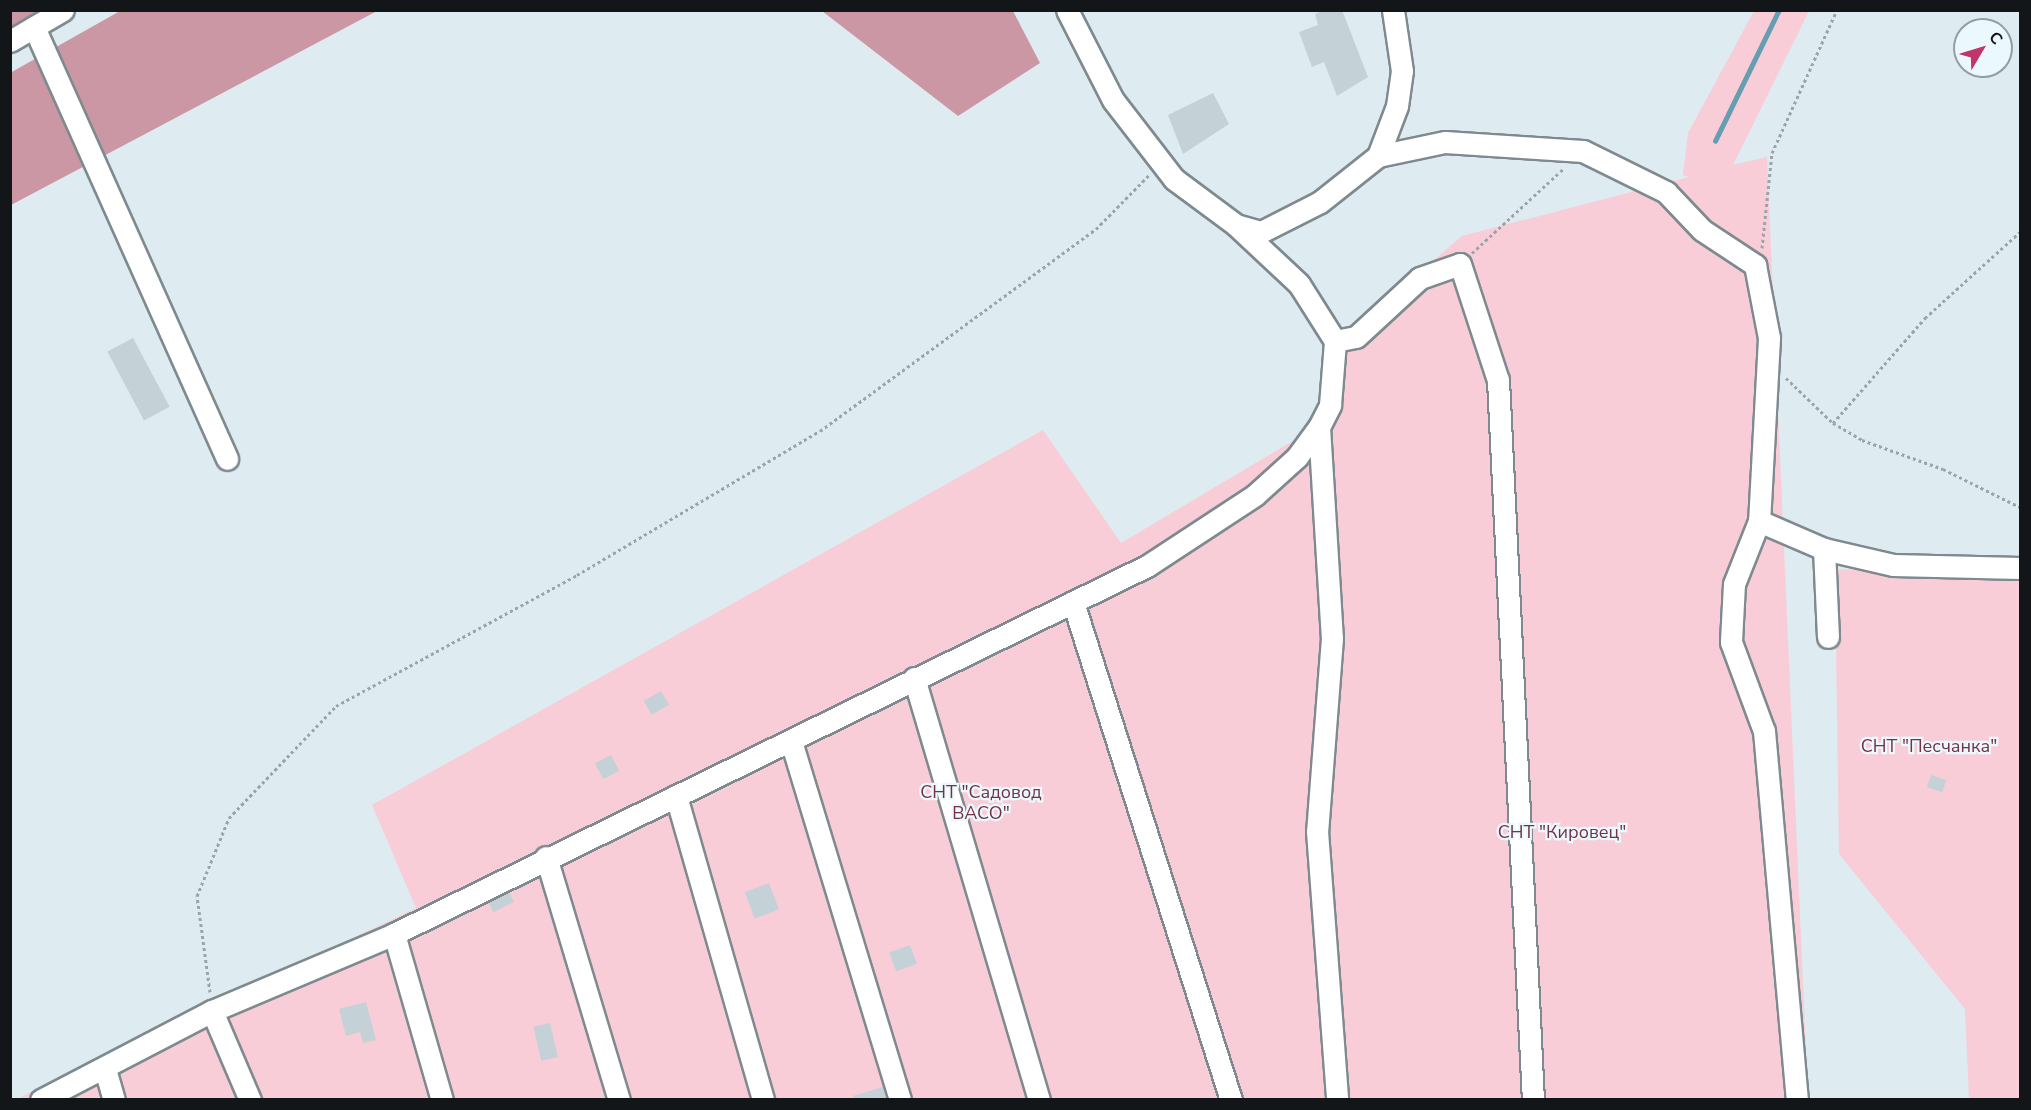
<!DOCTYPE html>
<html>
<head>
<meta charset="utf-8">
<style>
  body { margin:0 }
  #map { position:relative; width:2031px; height:1110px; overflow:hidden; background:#deebf0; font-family:"Nunito Sans",sans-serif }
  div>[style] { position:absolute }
  .green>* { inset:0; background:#f8cdd7 }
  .forest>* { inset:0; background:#cc97a4 }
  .stream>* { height:4.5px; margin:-2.25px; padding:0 2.25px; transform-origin:2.25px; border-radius:2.25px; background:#659db1 }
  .building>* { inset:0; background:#c4d1d6; transform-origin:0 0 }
  .path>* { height:3px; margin-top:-1.5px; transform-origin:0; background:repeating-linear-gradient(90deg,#9ba5a9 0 3px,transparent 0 6px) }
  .roads { filter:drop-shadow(2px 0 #7e8a8f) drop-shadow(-2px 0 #7e8a8f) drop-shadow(0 2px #7e8a8f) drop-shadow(0 -2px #7e8a8f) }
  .minor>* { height:21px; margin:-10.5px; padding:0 10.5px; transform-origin:10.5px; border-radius:10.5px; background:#fff }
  span { translate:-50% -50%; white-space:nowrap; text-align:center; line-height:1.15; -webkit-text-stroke:4.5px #ebf9fe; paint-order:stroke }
  .park-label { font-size:18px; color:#743247 }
  .frame { position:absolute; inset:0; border:12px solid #121618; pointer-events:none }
  .north { position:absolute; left:1953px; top:18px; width:60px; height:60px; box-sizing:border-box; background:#ebf9fe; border:2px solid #949ea2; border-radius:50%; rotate:52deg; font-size:16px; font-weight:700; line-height:24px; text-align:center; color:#121618 }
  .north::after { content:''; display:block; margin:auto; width:21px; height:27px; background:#c1356a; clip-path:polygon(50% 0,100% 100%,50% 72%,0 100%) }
</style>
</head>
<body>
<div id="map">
  <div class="green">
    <div style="clip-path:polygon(1754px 11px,1809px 11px,1733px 165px,1767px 157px,1808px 1099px,1346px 1099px,1328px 826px,1342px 636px,1322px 356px,1462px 236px,1689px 177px,1683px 175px,1688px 133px)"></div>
    <div style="clip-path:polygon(1313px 429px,1325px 638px,1310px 830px,1331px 1099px,15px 1100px,416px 908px,372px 805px,1043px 430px,1121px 543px)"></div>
    <div style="clip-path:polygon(1835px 569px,2020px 577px,2020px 1099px,1969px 1099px,1965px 1009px,1839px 854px)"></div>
  </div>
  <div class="forest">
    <div style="clip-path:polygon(11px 10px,41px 10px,41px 11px,11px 28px)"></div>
    <div style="clip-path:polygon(120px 11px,377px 11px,11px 205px,10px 73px)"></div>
    <div style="clip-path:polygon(822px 11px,1013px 11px,1040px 63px,958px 116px)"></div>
  </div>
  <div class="stream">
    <div style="left:1715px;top:141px;width:146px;rotate:-64deg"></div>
  </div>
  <div class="building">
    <div style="clip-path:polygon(1324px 10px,1342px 10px,1368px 77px,1337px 96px,1324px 62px,1312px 67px,1299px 32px,1318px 25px,1315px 14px)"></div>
    <div style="clip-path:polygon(1213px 93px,1229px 124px,1183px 154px,1168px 115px)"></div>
    <div style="left:133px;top:338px;width:78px;height:29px;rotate:62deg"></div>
    <div style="left:661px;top:691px;width:16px;height:20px;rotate:60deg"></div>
    <div style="left:611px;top:755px;width:18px;height:18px;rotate:63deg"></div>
    <div style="left:1931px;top:775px;width:16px;height:13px;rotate:18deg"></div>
    <div style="left:769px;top:883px;width:28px;height:26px;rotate:69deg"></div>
    <div style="left:509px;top:892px;width:11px;height:23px;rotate:63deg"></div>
    <div style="left:910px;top:945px;width:20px;height:22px;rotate:70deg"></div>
    <div style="clip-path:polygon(366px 1002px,376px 1040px,363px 1043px,360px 1032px,346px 1036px,339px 1009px)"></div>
    <div style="left:550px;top:1023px;width:35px;height:17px;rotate:77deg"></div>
    <div style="clip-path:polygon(883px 1087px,887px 1100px,853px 1100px,853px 1096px)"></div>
  </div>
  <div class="path">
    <div style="left:1762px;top:248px;width:96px;rotate:-84deg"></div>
    <div style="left:1772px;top:153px;width:157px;rotate:-65.6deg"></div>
    <div style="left:1472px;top:253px;width:125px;rotate:-42.7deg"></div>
    <div style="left:1786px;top:378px;width:65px;rotate:43.8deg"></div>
    <div style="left:1833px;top:423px;width:34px;rotate:30deg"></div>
    <div style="left:1862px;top:440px;width:86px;rotate:19.7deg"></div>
    <div style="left:1943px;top:469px;width:86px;rotate:26.3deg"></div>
    <div style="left:1833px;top:423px;width:140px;rotate:-48.8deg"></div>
    <div style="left:1925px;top:318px;width:128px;rotate:-42.2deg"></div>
    <div style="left:210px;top:992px;width:97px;rotate:-97.7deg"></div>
    <div style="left:197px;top:896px;width:84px;rotate:-67.7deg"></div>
    <div style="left:229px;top:818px;width:155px;rotate:-46.3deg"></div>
    <div style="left:336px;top:706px;width:274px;rotate:-28.5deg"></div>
    <div style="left:577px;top:575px;width:282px;rotate:-30.7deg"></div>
    <div style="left:820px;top:431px;width:342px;rotate:-36.2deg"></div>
    <div style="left:1096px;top:229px;width:76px;rotate:-45.5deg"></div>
  </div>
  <div class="roads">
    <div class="minor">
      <div style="left:1067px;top:10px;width:101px;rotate:62.9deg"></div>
      <div style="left:1113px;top:100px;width:100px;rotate:52.3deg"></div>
      <div style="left:1174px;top:179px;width:77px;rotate:36.6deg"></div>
      <div style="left:1236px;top:225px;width:26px;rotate:16deg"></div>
      <div style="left:1261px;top:232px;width:66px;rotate:-27deg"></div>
      <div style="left:1320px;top:202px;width:74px;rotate:-38.4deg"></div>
      <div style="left:1378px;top:156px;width:53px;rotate:-69.2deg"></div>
      <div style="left:1397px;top:106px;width:35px;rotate:-82deg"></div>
      <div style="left:1402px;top:71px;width:62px;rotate:-98.4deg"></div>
      <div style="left:34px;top:27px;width:473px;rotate:65.9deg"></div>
      <div style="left:10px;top:41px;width:61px;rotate:-30.3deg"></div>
      <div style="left:1378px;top:156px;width:68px;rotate:-11.8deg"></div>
      <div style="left:1445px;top:142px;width:138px;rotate:3.7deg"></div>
      <div style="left:1583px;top:151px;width:93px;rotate:26.3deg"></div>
      <div style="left:1666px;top:192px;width:52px;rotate:46.5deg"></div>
      <div style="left:1702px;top:230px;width:64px;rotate:33.4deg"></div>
      <div style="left:1755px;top:265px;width:74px;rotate:79.1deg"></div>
      <div style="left:1769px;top:338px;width:183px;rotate:93.1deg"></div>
      <div style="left:1759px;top:521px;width:71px;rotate:23.3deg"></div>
      <div style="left:1824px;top:549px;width:71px;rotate:13.1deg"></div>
      <div style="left:1893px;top:565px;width:127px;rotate:1.4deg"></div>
      <div style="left:1335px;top:341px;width:21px;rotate:-11deg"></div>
      <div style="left:1356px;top:337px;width:87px;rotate:-42.7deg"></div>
      <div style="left:1420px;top:278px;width:42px;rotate:-19.3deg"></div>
      <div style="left:1460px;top:264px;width:122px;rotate:71.9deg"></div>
      <div style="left:1498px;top:380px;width:721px;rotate:87.22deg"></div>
      <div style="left:1319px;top:427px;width:211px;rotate:86.5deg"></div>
      <div style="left:1332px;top:638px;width:194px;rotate:94.4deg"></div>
      <div style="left:1317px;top:831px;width:270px;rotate:85.7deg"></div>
      <div style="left:1759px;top:521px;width:68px;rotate:111.6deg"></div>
      <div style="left:1734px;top:584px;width:58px;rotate:93deg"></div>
      <div style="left:1731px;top:642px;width:95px;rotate:69.7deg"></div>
      <div style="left:1764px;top:731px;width:370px;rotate:84.9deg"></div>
      <div style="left:1824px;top:549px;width:88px;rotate:87.4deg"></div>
      <div style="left:1073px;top:602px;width:522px;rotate:72.4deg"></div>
      <div style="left:914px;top:678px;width:440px;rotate:73.5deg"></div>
      <div style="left:791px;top:741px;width:375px;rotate:73.1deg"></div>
      <div style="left:676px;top:796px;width:316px;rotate:74deg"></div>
      <div style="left:546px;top:857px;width:254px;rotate:73.3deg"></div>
      <div style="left:394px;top:934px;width:173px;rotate:73.9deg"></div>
      <div style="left:212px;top:1011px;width:97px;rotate:66.9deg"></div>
      <div style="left:105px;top:1069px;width:32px;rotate:74deg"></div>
      <div style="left:41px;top:1100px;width:193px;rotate:-27.5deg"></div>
      <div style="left:212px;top:1011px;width:198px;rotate:-22.9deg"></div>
      <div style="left:394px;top:934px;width:838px;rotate:-26.05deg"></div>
      <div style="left:1147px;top:566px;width:129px;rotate:-33.3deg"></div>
      <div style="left:1255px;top:495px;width:57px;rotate:-42.1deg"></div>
      <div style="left:1297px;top:457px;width:37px;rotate:-54deg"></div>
      <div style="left:1319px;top:427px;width:25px;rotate:-63deg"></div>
      <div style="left:1330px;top:405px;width:64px;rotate:-85.5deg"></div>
      <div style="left:1335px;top:341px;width:67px;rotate:-122.3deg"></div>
      <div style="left:1299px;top:284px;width:86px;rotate:-136.9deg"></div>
    </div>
  </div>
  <div class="park-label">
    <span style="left:1929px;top:746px">СНТ "Песчанка"</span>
    <span style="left:981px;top:803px">СНТ "Садовод<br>ВАСО"</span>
    <span style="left:1562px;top:832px">СНТ "Кировец"</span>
  </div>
  <div class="frame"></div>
  <div class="north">С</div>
</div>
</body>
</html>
